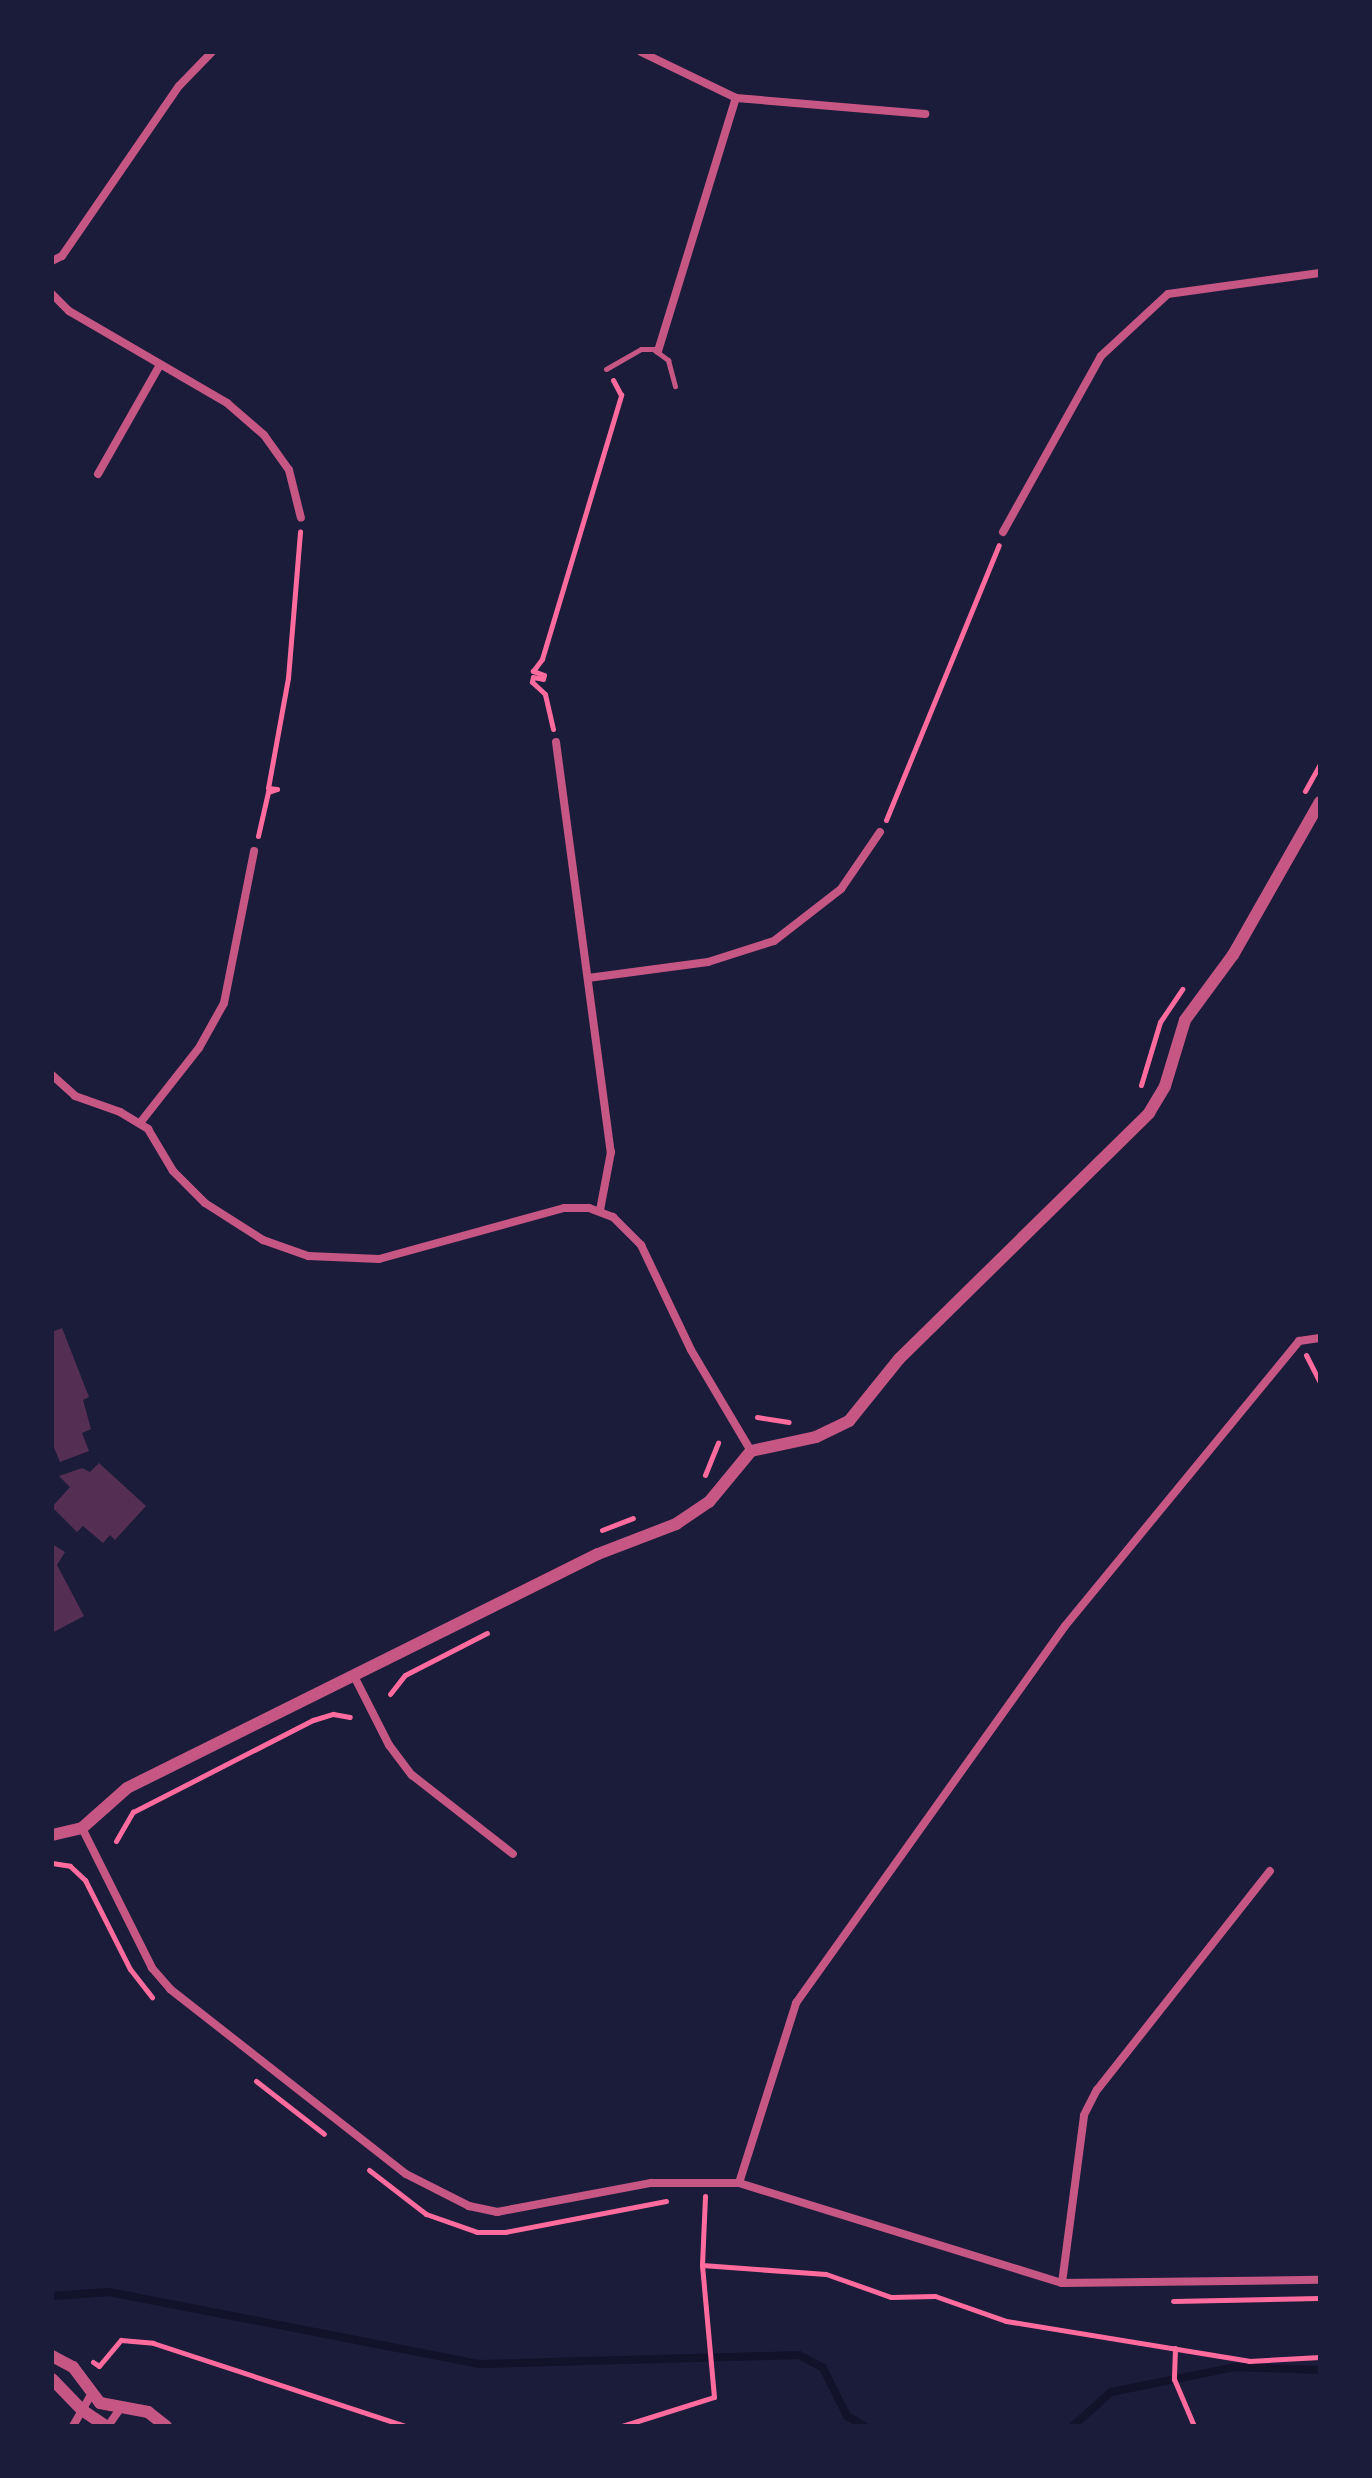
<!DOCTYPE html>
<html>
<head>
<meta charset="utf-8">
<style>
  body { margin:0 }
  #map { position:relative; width:1372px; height:2478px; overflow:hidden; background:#1b1b3a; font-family:Cabin,sans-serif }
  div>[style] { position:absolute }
  .stream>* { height:8px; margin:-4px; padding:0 4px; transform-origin:4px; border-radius:4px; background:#12122b }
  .building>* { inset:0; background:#542f53 }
  .path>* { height:5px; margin:-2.5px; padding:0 2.5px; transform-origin:2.5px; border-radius:2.5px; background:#ff6b9d }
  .service>* { height:5px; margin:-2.5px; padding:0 2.5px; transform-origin:2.5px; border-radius:2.5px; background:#c65784 }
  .minor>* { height:8px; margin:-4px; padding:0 4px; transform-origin:4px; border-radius:4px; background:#c65784 }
  .tertiary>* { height:12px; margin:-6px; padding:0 6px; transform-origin:6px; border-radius:6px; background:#c65784 }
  span { translate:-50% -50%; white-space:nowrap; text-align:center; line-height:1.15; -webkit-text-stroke:7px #1b1b3a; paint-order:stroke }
  .frame { position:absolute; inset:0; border:54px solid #1b1b3a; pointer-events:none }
</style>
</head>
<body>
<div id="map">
  <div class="stream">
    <div style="left:52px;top:2296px;width:57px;rotate:-4deg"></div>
    <div style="left:109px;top:2292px;width:379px;rotate:11deg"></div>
    <div style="left:481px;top:2364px;width:318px;rotate:-1.6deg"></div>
    <div style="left:799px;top:2355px;width:27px;rotate:28deg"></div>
    <div style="left:823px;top:2368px;width:54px;rotate:63.4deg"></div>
    <div style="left:847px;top:2416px;width:20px;rotate:30deg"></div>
    <div style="left:1073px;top:2426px;width:51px;rotate:-41.8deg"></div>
    <div style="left:1111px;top:2392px;width:126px;rotate:-11.4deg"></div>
    <div style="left:1235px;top:2367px;width:85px;rotate:2deg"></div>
  </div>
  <div class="building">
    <div style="clip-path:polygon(62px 1328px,89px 1397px,83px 1400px,91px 1429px,82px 1433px,89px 1451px,60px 1462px,52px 1443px,52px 1332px)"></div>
    <div style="clip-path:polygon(99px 1463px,146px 1506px,115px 1540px,110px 1535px,103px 1543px,83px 1526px,77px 1532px,52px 1507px,70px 1487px,59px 1476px,82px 1468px,90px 1472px)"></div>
    <div style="clip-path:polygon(52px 1544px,65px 1552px,57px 1565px,84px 1616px,52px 1633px)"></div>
  </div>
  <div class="path">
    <div style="left:553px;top:729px;width:36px;rotate:-103deg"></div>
    <div style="left:545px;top:694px;width:18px;rotate:-137deg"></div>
    <div style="left:532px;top:682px;width:5px;rotate:-79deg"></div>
    <div style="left:533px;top:677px;width:10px;rotate:11deg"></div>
    <div style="left:543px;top:679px;width:4px;rotate:-76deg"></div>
    <div style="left:544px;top:675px;width:12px;rotate:-160deg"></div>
    <div style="left:533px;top:671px;width:15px;rotate:-53deg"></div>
    <div style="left:542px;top:659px;width:276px;rotate:-73.3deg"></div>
    <div style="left:621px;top:395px;width:17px;rotate:-118deg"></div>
    <div style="left:1305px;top:791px;width:31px;rotate:-61deg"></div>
    <div style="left:886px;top:820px;width:297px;rotate:-67.7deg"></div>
    <div style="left:258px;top:836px;width:45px;rotate:-77.2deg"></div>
    <div style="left:268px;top:792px;width:9px;rotate:-18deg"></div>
    <div style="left:277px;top:789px;width:9px;rotate:-174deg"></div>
    <div style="left:268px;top:788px;width:112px;rotate:-79.7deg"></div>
    <div style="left:288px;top:678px;width:147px;rotate:-85.3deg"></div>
    <div style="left:1141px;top:1085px;width:66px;rotate:-73.2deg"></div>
    <div style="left:1160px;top:1022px;width:40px;rotate:-56deg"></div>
    <div style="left:1306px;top:1355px;width:31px;rotate:63deg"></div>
    <div style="left:757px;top:1417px;width:32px;rotate:9deg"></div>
    <div style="left:705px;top:1475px;width:35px;rotate:-68deg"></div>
    <div style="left:602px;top:1530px;width:33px;rotate:-21deg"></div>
    <div style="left:390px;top:1694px;width:24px;rotate:-52deg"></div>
    <div style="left:405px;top:1675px;width:92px;rotate:-27.1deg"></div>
    <div style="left:116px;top:1841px;width:34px;rotate:-60deg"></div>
    <div style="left:133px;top:1812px;width:202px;rotate:-27.1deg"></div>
    <div style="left:313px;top:1720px;width:21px;rotate:-17deg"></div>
    <div style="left:333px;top:1714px;width:17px;rotate:10deg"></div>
    <div style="left:52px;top:1863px;width:18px;rotate:9deg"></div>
    <div style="left:70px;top:1866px;width:21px;rotate:43deg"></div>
    <div style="left:85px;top:1880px;width:100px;rotate:63.2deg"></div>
    <div style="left:130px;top:1969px;width:36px;rotate:52deg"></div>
    <div style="left:256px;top:2081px;width:86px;rotate:37.9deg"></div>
    <div style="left:369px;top:2170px;width:72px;rotate:37.7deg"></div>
    <div style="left:426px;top:2214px;width:54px;rotate:19.4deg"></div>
    <div style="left:477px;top:2232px;width:28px"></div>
    <div style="left:505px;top:2232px;width:164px;rotate:-10.9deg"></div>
    <div style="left:702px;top:2265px;width:124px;rotate:4.2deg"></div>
    <div style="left:826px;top:2274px;width:69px;rotate:19.5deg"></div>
    <div style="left:891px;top:2297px;width:44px;rotate:-1.3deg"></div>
    <div style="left:935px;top:2296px;width:75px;rotate:19.4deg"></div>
    <div style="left:1006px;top:2321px;width:246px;rotate:9.3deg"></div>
    <div style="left:1249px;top:2361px;width:71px;rotate:-3.2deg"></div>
    <div style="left:1173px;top:2301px;width:146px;rotate:-1.2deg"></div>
    <div style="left:1175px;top:2348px;width:31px;rotate:92deg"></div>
    <div style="left:1174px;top:2379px;width:51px;rotate:66.9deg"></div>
    <div style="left:93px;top:2362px;width:7px;rotate:34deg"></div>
    <div style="left:99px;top:2366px;width:34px;rotate:-50deg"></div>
    <div style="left:121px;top:2340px;width:32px;rotate:5deg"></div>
    <div style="left:153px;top:2343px;width:266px;rotate:18.2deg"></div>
    <div style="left:622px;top:2426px;width:96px;rotate:-17.5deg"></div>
    <div style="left:714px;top:2397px;width:133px;rotate:-95.2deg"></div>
    <div style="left:702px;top:2265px;width:69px;rotate:-87.5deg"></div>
  </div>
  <div class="service">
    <div style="left:606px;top:369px;width:40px;rotate:-29.7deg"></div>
    <div style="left:641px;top:349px;width:12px"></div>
    <div style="left:653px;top:349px;width:19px;rotate:36deg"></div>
    <div style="left:668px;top:360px;width:27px;rotate:75deg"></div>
  </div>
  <div class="minor">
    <div style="left:641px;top:52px;width:106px;rotate:25.8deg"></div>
    <div style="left:736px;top:98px;width:190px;rotate:4.8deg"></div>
    <div style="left:52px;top:261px;width:11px;rotate:-27deg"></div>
    <div style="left:62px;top:256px;width:206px;rotate:-55.5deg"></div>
    <div style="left:179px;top:86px;width:47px;rotate:-45.9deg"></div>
    <div style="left:52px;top:294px;width:24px;rotate:45deg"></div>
    <div style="left:69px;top:311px;width:183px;rotate:30.2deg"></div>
    <div style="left:227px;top:403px;width:49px;rotate:40.9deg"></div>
    <div style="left:264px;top:435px;width:43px;rotate:54.5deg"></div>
    <div style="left:289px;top:470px;width:49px;rotate:76deg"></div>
    <div style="left:658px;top:351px;width:265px;rotate:-72.9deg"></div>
    <div style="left:98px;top:474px;width:125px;rotate:-60.4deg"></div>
    <div style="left:1003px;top:532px;width:201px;rotate:-60.9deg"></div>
    <div style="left:1101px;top:356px;width:91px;rotate:-42.8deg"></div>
    <div style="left:1168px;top:294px;width:153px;rotate:-7.9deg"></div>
    <div style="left:556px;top:742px;width:414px;rotate:82.4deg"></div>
    <div style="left:611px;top:1152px;width:59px;rotate:100.7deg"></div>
    <div style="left:588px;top:978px;width:121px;rotate:-7.6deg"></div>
    <div style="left:708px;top:962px;width:69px;rotate:-17.7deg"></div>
    <div style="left:774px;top:941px;width:85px;rotate:-37.8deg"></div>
    <div style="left:841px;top:889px;width:69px;rotate:-55.6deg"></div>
    <div style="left:52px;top:1075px;width:31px;rotate:42deg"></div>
    <div style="left:75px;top:1096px;width:48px;rotate:19.6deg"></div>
    <div style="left:120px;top:1112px;width:33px;rotate:31deg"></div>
    <div style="left:148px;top:1129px;width:49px;rotate:59.2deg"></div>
    <div style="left:173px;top:1171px;width:45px;rotate:45deg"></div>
    <div style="left:205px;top:1203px;width:69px;rotate:32.5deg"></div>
    <div style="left:263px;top:1240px;width:48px;rotate:19.6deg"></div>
    <div style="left:308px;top:1256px;width:71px;rotate:2.4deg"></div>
    <div style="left:379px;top:1259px;width:192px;rotate:-15.4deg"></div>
    <div style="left:564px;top:1208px;width:25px"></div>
    <div style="left:589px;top:1208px;width:26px;rotate:21deg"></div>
    <div style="left:613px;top:1217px;width:40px;rotate:45deg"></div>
    <div style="left:641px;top:1245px;width:116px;rotate:64.5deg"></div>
    <div style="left:691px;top:1350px;width:117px;rotate:59.3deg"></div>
    <div style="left:140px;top:1123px;width:95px;rotate:-51.8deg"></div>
    <div style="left:199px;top:1048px;width:51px;rotate:-60.9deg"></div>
    <div style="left:224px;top:1003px;width:155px;rotate:-78.8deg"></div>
    <div style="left:355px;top:1678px;width:75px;rotate:63.1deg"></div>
    <div style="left:389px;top:1745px;width:38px;rotate:53deg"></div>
    <div style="left:412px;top:1775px;width:128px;rotate:38deg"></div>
    <div style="left:82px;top:1828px;width:157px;rotate:63.4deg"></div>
    <div style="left:152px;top:1968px;width:28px;rotate:49deg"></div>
    <div style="left:170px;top:1989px;width:300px;rotate:38.1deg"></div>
    <div style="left:406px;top:2174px;width:71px;rotate:26.9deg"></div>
    <div style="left:469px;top:2206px;width:29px;rotate:12deg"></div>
    <div style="left:497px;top:2212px;width:157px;rotate:-10.7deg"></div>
    <div style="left:651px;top:2183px;width:88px"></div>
    <div style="left:739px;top:2183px;width:338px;rotate:17.2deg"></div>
    <div style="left:1062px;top:2283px;width:258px;rotate:-0.7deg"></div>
    <div style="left:739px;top:2183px;width:189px;rotate:-72.4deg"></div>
    <div style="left:796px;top:2003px;width:463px;rotate:-54.5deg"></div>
    <div style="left:1065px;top:1626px;width:369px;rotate:-50.6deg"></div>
    <div style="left:1299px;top:1341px;width:21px;rotate:-8deg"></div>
    <div style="left:1062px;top:2283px;width:169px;rotate:-82.5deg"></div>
    <div style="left:1084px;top:2115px;width:28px;rotate:-63deg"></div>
    <div style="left:1097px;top:2090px;width:279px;rotate:-51.7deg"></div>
    <div style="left:73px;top:2426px;width:36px;rotate:-60deg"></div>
    <div style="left:108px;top:2426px;width:19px;rotate:-55deg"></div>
  </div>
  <div class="tertiary">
    <div style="left:52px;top:1835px;width:31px;rotate:-13deg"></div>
    <div style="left:82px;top:1828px;width:60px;rotate:-41.6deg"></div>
    <div style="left:127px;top:1788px;width:526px;rotate:-26.42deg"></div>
    <div style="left:598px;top:1554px;width:84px;rotate:-21deg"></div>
    <div style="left:676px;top:1524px;width:40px;rotate:-34deg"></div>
    <div style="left:709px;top:1502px;width:66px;rotate:-50.5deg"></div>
    <div style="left:751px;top:1451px;width:66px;rotate:-12.2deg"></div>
    <div style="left:816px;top:1437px;width:37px;rotate:-26deg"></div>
    <div style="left:849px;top:1421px;width:80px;rotate:-51.1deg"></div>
    <div style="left:899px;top:1359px;width:351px;rotate:-44.5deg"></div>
    <div style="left:1149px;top:1113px;width:31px;rotate:-59deg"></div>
    <div style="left:1165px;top:1086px;width:69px;rotate:-73.1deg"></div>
    <div style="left:1185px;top:1020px;width:81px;rotate:-53.6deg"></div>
    <div style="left:1233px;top:955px;width:176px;rotate:-60.4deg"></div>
    <div style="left:52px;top:2356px;width:24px;rotate:28deg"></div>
    <div style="left:73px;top:2367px;width:45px;rotate:53.1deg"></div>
    <div style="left:100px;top:2403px;width:49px;rotate:10.6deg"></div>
    <div style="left:148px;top:2412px;width:23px;rotate:38deg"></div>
    <div style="left:52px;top:2379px;width:43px;rotate:45.9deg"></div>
    <div style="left:82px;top:2410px;width:29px;rotate:34deg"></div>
  </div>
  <div class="frame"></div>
</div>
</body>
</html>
